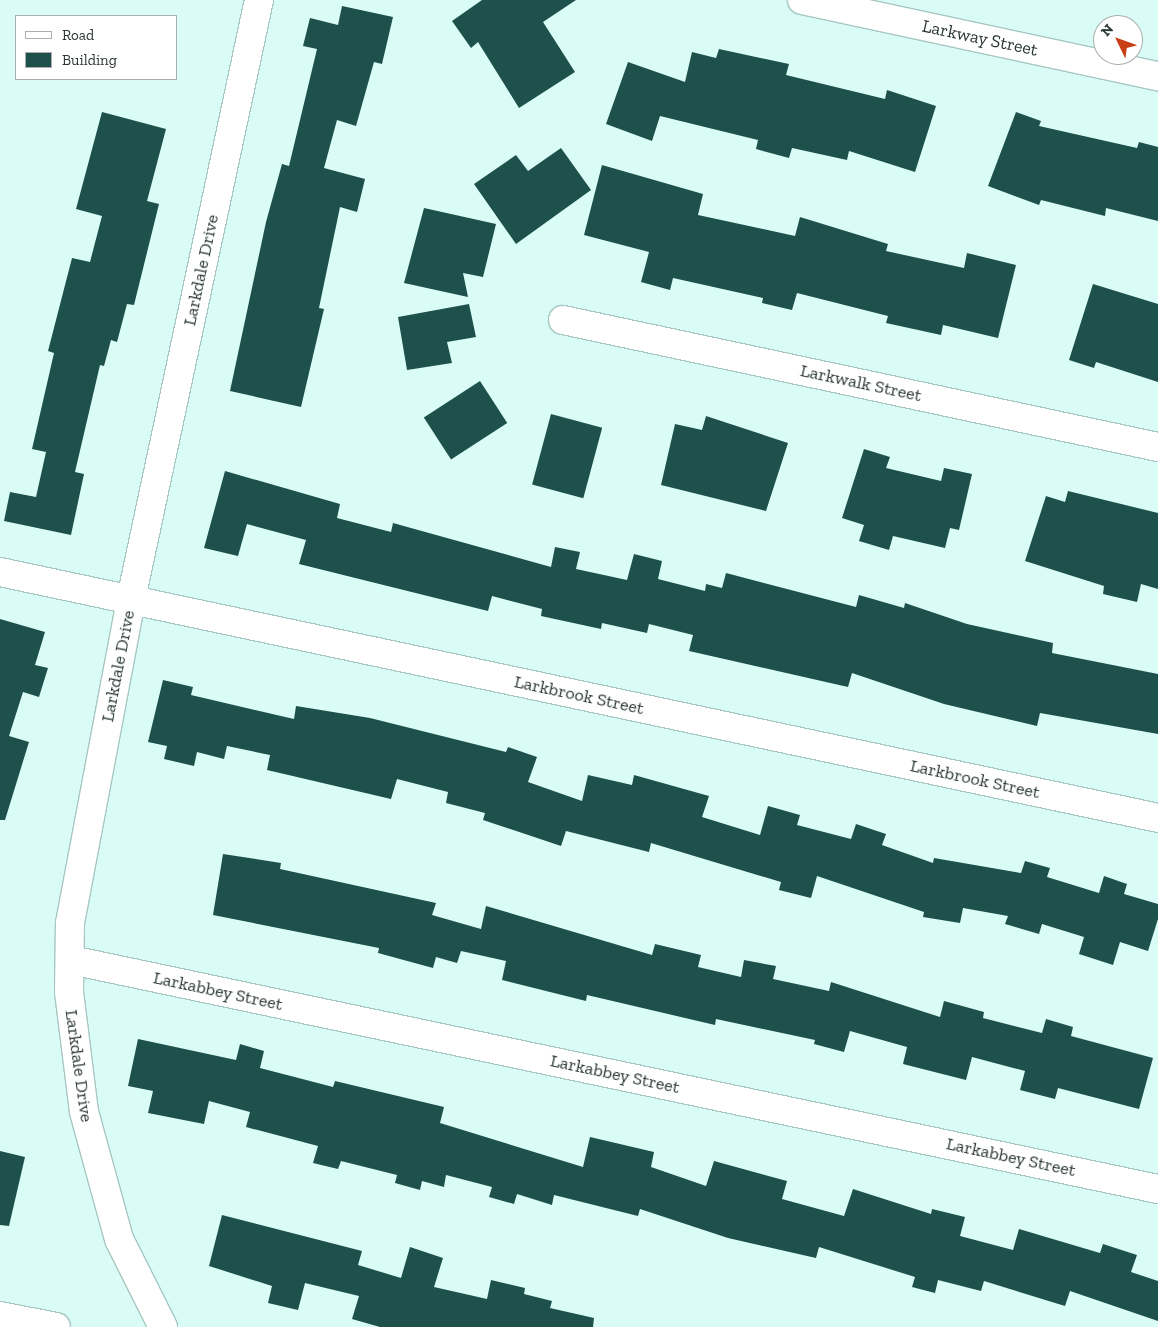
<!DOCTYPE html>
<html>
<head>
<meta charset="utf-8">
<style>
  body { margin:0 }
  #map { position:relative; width:1158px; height:1327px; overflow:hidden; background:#dafcf7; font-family:"Zilla Slab",serif }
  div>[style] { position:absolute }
  .building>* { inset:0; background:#1f514c; transform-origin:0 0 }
  .roads { filter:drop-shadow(1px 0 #a6c7c2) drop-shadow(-1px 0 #a6c7c2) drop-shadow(0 1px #a6c7c2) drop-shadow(0 -1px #a6c7c2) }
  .minor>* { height:28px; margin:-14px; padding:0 14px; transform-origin:14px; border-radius:14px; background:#fff }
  span { translate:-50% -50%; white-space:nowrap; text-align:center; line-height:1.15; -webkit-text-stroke:5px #fff; paint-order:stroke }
  .street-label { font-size:18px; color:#2a3735 }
  .legend { position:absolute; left:15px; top:15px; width:162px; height:65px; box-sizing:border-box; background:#fff; border:1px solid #aaafae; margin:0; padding:6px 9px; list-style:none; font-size:15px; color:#2a3735 }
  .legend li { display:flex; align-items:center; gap:10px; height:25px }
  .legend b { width:25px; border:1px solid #aaafae }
  .north { position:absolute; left:1093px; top:15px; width:50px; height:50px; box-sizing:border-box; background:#fff; border:1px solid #aaafae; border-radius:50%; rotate:312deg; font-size:14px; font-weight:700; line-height:20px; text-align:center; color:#2a3735 }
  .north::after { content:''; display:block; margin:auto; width:18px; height:22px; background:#c83f16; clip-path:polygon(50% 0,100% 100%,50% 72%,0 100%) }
</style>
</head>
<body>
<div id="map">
  <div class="building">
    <div style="clip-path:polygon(482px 0,576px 0,543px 22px,575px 72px,519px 108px,478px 42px,471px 48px,452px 21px)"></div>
    <div style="clip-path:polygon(342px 6px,393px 17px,382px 64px,374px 62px,356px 126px,337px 120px,324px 168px,365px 179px,357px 212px,340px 207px,319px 308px,324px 309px,301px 407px,230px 391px,266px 222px,282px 164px,289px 166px,317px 49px,303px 46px,310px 18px,338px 25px)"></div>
    <div style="clip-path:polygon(719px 49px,789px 64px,786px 75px,885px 99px,887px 90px,936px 106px,915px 172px,849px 151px,847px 160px,792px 148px,789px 158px,756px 149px,758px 140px,660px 116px,652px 141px,606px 124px,628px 62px,685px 82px,692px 52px,716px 58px)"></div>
    <div style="clip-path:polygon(102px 112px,166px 129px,147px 201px,159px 204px,134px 305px,127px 304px,117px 342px,111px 340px,104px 366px,100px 365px,75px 472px,84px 474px,71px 535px,4px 521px,10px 492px,36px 497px,46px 452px,32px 449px,54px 353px,48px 351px,72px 258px,90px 262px,102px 216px,76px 209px)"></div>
    <div style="clip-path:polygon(1016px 112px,1041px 121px,1039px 126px,1137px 148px,1139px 142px,1158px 147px,1158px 221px,1106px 208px,1105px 216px,1041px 200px,1039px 205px,988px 186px)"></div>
    <div style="clip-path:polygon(561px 148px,591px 190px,516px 244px,474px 184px,516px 155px,528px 171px)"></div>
    <div style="clip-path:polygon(602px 165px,703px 194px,698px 215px,795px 236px,800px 217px,888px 244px,886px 251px,964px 268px,967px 253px,1016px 265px,998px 338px,943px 325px,941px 335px,886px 323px,888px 316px,797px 293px,792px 310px,762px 303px,763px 298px,673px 278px,670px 290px,641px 282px,649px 252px,584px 235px)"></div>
    <div style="clip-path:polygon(424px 208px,496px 224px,483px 277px,463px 273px,468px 297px,404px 283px)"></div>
    <div style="clip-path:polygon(1093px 284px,1158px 304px,1158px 382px,1096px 362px,1094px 368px,1069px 360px)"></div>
    <div style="clip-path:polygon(469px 304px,476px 337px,447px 342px,452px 363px,407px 370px,398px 317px)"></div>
    <div style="left:480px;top:381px;width:50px;height:67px;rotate:57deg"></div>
    <div style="left:551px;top:414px;width:53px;height:73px;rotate:15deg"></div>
    <div style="clip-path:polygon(706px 416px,788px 443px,766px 511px,661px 485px,675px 424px,702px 430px)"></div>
    <div style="clip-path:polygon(864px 449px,890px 457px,886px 468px,941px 481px,944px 468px,972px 474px,959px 530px,950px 528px,945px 548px,893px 536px,889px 550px,859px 541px,864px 525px,842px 518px)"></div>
    <div style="clip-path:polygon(225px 471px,340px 504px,337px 518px,391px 532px,393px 523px,551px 567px,555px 547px,580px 552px,576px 569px,627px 580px,634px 554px,662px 561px,658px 579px,705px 591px,706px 584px,722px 588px,726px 573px,856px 607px,859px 595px,904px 608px,905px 603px,967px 624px,1053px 643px,1052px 653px,1158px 674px,1158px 734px,1040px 713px,1037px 726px,944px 704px,852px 673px,848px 687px,689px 651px,693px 635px,649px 624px,647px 633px,602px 623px,601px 629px,541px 616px,542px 609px,492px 596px,488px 611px,299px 564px,306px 540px,247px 524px,238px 556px,204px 548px)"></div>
    <div style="clip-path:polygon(1068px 491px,1158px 513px,1158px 589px,1141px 584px,1137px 602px,1103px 594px,1104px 586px,1025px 561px,1046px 496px,1065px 502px)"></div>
    <div style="clip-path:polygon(0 619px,45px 632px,35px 665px,48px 668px,39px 697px,23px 692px,9px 736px,29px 742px,5px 820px,0 820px)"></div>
    <div style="clip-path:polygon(163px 680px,193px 687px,191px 695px,294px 719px,296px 706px,370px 718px,506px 752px,508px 747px,537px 757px,528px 782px,582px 801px,588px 775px,632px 785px,634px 775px,709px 796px,702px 817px,760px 835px,768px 806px,800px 815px,797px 825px,851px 839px,856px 824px,886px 834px,882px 845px,933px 863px,934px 858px,1021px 873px,1025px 861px,1050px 868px,1047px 877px,1099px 893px,1104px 876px,1127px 884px,1124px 894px,1158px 904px,1158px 919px,1148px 951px,1120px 942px,1113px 965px,1079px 954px,1084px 937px,1042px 924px,1039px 934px,1005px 924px,1008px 916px,963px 908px,960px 923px,923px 917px,924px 912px,817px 876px,811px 898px,779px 890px,781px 882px,651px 843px,649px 852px,566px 831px,561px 846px,483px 820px,485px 813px,446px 803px,448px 792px,397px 779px,391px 799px,267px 770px,270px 755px,227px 746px,224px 759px,197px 752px,194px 766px,164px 759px,167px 746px,148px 742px)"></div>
    <div style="clip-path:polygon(223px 854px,281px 863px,280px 869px,436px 903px,432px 915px,481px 929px,486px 906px,652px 955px,655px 944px,701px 955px,698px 967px,741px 977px,744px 960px,776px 966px,773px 979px,829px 991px,831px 982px,940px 1017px,944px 1001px,984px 1012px,983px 1018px,1042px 1033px,1046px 1019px,1073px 1027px,1071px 1036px,1153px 1058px,1139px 1109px,1058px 1088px,1055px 1099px,1020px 1090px,1025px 1071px,972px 1057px,966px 1080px,903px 1064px,907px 1047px,850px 1031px,844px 1052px,814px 1044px,815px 1040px,716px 1019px,715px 1025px,587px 995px,586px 1001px,502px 980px,506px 961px,461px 951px,457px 963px,436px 957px,433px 968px,378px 953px,379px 948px,213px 915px)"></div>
    <div style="clip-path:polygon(138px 1039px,236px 1060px,240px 1044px,264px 1051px,260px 1068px,333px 1087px,335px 1081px,444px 1107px,440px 1123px,583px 1167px,590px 1137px,654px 1152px,651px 1167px,706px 1186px,714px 1161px,787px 1181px,782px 1199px,844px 1216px,853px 1189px,931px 1214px,932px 1209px,965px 1217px,960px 1236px,1013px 1250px,1019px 1229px,1100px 1253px,1103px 1244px,1137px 1255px,1131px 1272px,1158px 1281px,1158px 1321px,1070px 1291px,1065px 1306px,984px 1281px,981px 1291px,938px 1280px,935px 1293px,912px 1287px,915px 1277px,819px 1247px,816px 1258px,728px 1238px,640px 1209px,638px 1216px,554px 1195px,552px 1205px,517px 1194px,514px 1204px,489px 1197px,492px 1187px,446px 1175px,444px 1187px,422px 1181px,420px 1190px,395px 1183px,397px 1175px,341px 1161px,338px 1169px,313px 1163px,318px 1146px,246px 1127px,250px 1112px,209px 1101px,204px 1124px,148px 1113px,153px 1091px,128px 1086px)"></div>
    <div style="clip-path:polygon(0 1151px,25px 1157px,9px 1226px,0 1225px)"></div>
    <div style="clip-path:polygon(222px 1215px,362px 1251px,358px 1265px,401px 1278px,410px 1247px,443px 1258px,434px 1287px,487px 1299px,491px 1280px,525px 1288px,524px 1294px,552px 1301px,550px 1308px,594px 1318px,593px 1327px,380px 1327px,352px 1319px,359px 1296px,305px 1283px,298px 1310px,268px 1303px,272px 1286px,209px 1266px)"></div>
  </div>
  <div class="roads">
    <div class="minor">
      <div style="left:802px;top:0;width:364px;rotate:12.1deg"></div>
      <div style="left:563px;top:320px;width:608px;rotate:12.05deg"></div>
      <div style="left:0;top:572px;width:1184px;rotate:11.99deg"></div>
      <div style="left:71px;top:960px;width:1111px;rotate:11.9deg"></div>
      <div style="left:0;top:1316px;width:57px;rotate:11.1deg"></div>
      <div style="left:163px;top:1327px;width:98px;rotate:-116.6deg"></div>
      <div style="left:119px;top:1239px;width:132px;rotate:-105.4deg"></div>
      <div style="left:84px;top:1112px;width:121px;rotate:-97.1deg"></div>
      <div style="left:69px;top:992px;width:69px;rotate:-89.2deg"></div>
      <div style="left:70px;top:923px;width:330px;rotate:-79.3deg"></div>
      <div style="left:131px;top:599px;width:613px;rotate:-77.94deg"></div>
    </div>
  </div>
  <div class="street-label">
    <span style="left:980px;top:38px;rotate:12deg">Larkway Street</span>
    <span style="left:201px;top:270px;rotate:-78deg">Larkdale Drive</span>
    <span style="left:861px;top:383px;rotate:12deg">Larkwalk Street</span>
    <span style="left:118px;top:666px;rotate:-79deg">Larkdale Drive</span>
    <span style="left:579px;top:695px;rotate:12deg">Larkbrook Street</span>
    <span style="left:975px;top:779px;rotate:12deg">Larkbrook Street</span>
    <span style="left:218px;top:991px;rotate:12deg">Larkabbey Street</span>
    <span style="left:79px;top:1066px;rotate:82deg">Larkdale Drive</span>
    <span style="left:615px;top:1074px;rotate:12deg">Larkabbey Street</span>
    <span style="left:1011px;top:1157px;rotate:12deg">Larkabbey Street</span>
  </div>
  <ul class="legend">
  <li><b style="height:6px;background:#fff"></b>Road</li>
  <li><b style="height:14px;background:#1f514c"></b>Building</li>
  </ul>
  <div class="north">N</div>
</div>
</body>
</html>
